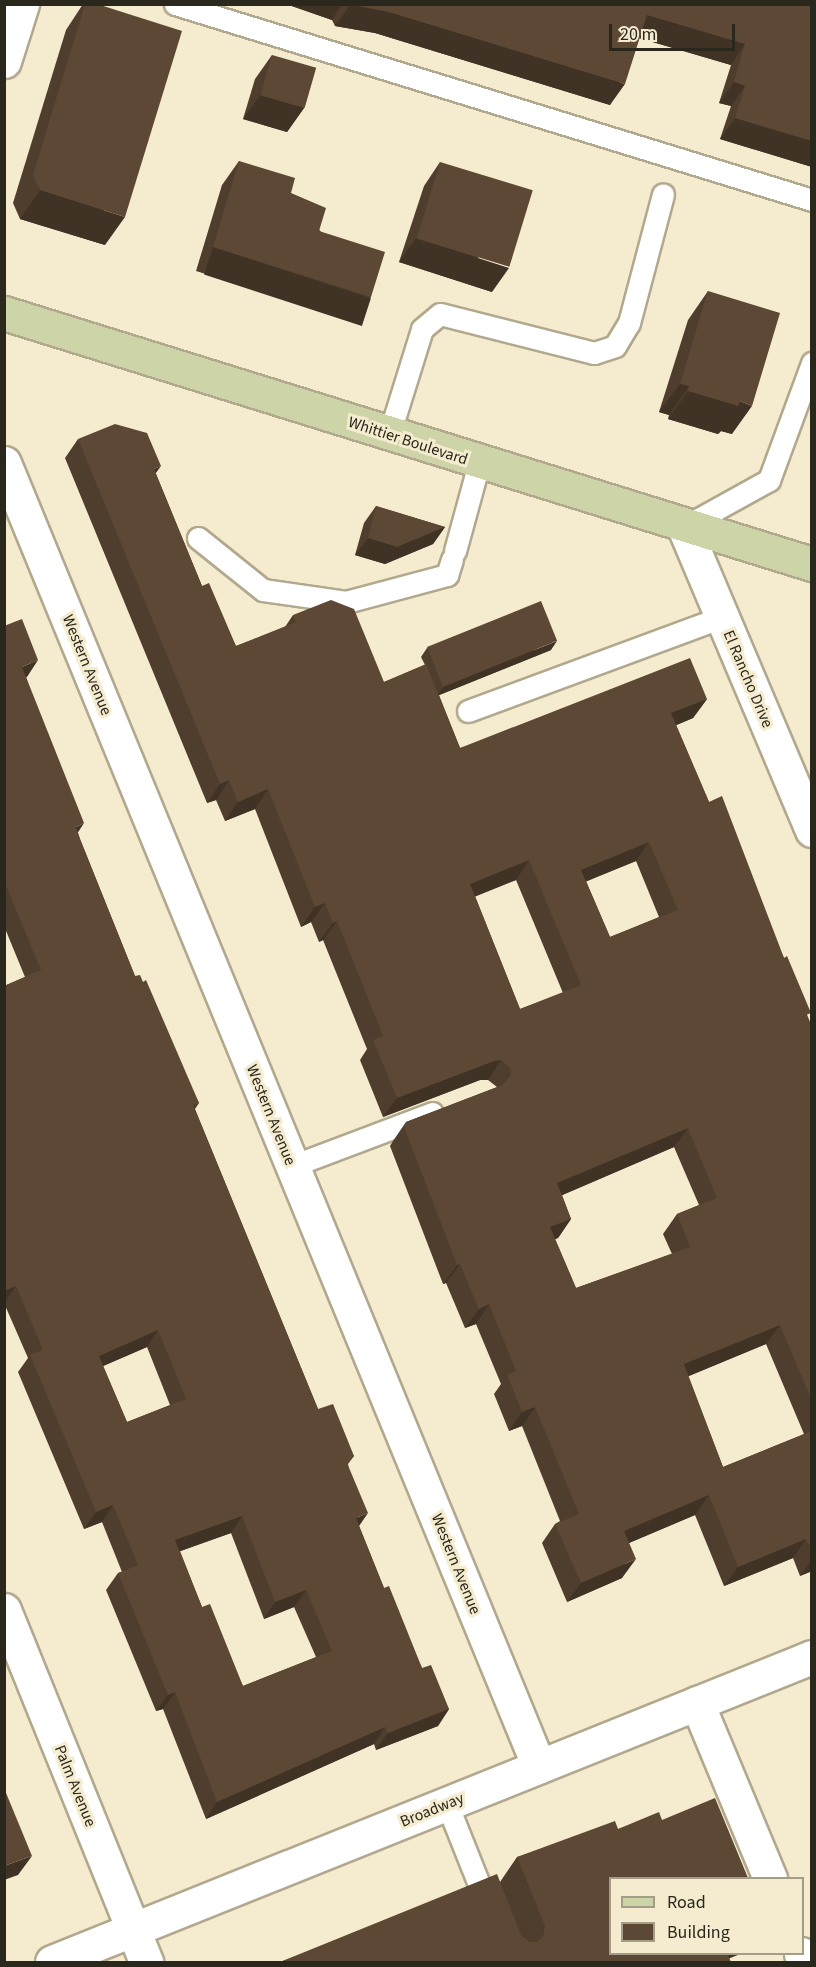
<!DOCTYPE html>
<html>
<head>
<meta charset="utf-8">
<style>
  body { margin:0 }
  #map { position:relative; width:816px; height:1967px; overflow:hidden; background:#f5ebcf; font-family:"Source Sans 3",sans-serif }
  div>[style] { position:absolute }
  .roads { filter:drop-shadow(2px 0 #b1a88d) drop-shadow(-2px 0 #b1a88d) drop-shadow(0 2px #b1a88d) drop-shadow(0 -2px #b1a88d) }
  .lane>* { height:21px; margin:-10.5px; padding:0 10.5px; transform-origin:10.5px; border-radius:10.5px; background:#fff }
  .street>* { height:33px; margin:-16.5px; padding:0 16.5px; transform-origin:16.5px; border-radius:16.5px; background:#fff }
  .secondary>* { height:33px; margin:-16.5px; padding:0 16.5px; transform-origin:16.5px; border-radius:16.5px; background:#fff }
  .primary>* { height:33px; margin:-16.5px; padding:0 16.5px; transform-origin:16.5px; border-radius:16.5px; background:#cdd4a7 }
  .wall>* { inset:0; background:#4f3e2d }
  .shaded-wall>* { inset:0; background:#403224; transform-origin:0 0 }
  .building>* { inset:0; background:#5c4834; transform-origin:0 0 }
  span { translate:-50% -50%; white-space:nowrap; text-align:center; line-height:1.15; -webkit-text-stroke:6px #f5ebcf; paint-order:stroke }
  .street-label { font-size:16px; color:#2a271c }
  .frame { position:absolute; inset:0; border:6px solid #2a271c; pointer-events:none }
  .legend { position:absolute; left:609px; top:1877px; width:195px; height:78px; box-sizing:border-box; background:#f5ebcf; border:2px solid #a49d87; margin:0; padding:8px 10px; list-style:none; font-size:18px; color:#2a271c }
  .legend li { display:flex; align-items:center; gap:12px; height:30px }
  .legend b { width:30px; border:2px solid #a49d87 }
  .scale { position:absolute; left:609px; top:24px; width:126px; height:27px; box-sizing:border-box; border:3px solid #2a271c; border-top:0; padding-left:8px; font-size:18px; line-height:21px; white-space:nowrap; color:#2a271c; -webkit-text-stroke:4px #f5ebcf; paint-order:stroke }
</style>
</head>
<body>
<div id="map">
  <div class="roads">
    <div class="lane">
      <div style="left:175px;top:4px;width:666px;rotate:17.1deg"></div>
      <div style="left:389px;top:435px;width:111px;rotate:-72.7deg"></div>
      <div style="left:422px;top:329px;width:23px;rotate:-40deg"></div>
      <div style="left:440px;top:314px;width:159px;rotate:14.2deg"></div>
      <div style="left:594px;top:353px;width:22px;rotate:-18deg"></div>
      <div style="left:615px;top:346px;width:27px;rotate:-59deg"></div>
      <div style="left:629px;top:323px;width:133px;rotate:-75.2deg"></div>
      <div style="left:684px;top:527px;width:97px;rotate:-28.9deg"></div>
      <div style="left:769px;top:480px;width:125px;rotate:-69.8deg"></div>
      <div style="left:198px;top:538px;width:83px;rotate:38.7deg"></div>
      <div style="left:263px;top:590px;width:84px;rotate:8.2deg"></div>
      <div style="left:346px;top:602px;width:105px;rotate:-15deg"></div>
      <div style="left:447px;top:575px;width:16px;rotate:-72deg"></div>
      <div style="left:455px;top:551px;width:91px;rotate:-74.7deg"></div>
      <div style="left:468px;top:711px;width:271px;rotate:-20.3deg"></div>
      <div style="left:292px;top:1166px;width:150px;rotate:-20.7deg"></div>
      <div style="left:447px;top:1804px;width:170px;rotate:68.3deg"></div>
    </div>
    <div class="street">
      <div style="left:4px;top:61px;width:60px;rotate:-72.5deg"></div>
      <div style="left:4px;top:463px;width:1409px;rotate:67.69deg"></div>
      <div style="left:684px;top:527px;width:329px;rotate:67.1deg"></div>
      <div style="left:4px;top:1610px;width:380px;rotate:68deg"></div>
      <div style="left:697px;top:1703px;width:190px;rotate:67.4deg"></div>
      <div style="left:801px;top:1954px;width:9px;rotate:63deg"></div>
    </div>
    <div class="secondary">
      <div style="left:52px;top:1962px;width:819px;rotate:-21.87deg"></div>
    </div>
    <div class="primary">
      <div style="left:4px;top:313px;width:846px;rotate:17.26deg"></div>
    </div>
  </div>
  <div class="wall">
    <div style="clip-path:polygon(83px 4px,97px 4px,105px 245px,20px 219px,13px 203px,66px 30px)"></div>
    <div style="clip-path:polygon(286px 4px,812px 4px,812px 167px,720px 139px,731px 106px,719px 103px,731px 65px,639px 38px,610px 105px,375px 33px,335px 26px,332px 20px)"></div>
    <div style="clip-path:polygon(272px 55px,304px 108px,287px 132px,243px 119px,255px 79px)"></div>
    <div style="clip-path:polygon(239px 161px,291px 193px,371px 297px,354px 320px,196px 271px,222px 185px)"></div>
    <div style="clip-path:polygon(440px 162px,492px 292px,399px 262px,424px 186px)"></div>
    <div style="clip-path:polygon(708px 291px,732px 434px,721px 431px,718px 434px,668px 419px,669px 415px,659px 412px,688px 320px)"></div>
    <div style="clip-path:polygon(evenodd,78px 439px,156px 474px,202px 586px,236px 646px,285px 627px,293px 615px,384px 682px,425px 665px,421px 657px,427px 648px,551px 650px,439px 695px,460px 748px,707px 699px,693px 718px,676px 725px,709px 802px,784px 958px,812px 1027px,812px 1571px,800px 1576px,793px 1558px,724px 1586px,695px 1515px,629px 1543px,622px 1578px,567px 1602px,542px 1543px,555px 1524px,560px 1521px,522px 1426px,509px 1431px,494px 1394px,501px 1384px,476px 1324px,465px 1328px,446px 1283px,443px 1284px,390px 1146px,393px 1141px,406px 1122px,497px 1087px,488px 1080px,480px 1080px,383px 1117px,360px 1060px,367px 1049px,323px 940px,319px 942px,311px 922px,301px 927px,255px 809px,225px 821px,216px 800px,207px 803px,65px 458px,78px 439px,636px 861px,659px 917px,610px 937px,586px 881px,636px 861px,78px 439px,516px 880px,563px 993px,520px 1009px,475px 896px,516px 880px,78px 439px,674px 1147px,699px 1205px,677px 1214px,663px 1234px,672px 1254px,576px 1288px,555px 1239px,558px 1238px,571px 1219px,562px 1195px,674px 1147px,78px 439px,766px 1344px,804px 1434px,723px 1467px,688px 1376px,766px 1344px)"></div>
    <div style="clip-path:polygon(376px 506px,445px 527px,433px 544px,385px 564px,355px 555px,364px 523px)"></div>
    <div style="clip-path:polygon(evenodd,4px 626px,26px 677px,80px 839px,135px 976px,199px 1103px,195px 1109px,318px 1409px,354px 1456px,348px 1464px,359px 1526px,384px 1588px,422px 1668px,449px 1709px,438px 1726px,376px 1750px,374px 1744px,206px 1819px,163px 1709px,156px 1711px,106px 1590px,118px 1573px,122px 1572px,102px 1522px,84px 1529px,18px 1372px,28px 1358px,4px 1303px,4px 986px,25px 977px,4px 926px,4px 626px,147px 1347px,170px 1405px,127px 1422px,103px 1366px,147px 1347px,4px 626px,231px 1533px,264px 1619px,294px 1607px,316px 1657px,243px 1686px,202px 1607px,180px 1551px,231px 1533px)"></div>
    <div style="clip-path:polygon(662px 1820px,729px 1959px,280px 1962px,500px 1882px,517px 1857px,618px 1829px)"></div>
  </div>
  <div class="shaded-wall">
    <div style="clip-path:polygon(286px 4px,342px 4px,332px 20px)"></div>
    <div style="clip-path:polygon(350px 5px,389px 12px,625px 84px,610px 105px,375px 33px,335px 26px)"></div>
    <div style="clip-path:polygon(647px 15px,745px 44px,731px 65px,632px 36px)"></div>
    <div style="clip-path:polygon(734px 82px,745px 86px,731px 106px,719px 103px)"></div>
    <div style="clip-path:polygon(260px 95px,304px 108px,287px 132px,243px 119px)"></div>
    <div style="clip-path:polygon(735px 118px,812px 141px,812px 167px,720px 139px)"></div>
    <div style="clip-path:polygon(40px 190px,125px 217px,105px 245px,20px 219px)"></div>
    <div style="clip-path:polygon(416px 238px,509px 268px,492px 292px,399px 262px)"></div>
    <div style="left:213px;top:247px;width:166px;height:29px;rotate:18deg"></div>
    <div style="clip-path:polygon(680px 384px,689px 386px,669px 415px,659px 412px)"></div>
    <div style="clip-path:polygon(688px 391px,740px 401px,752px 406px,732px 434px,721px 431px,718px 434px,668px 419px)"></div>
    <div style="clip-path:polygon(161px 466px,147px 485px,154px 469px)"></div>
    <div style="clip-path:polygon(445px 527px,433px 544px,385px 564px,355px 555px,368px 538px)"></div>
    <div style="clip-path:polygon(557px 641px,551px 650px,437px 696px,444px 686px)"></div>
    <div style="clip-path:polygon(38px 660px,27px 677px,11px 683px,22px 667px)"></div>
    <div style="clip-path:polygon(707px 699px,693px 718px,658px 733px,671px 713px)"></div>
    <div style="clip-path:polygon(229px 780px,216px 800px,207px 803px,220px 784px)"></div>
    <div style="clip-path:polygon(268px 789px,255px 809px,225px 821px,238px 802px)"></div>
    <div style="clip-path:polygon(84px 823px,73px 840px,76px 827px)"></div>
    <div style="clip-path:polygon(649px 842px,636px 861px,568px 889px,581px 870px)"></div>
    <div style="clip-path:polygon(529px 860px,516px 880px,457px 904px,470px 884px)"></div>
    <div style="clip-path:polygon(325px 903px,311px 922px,301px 927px,315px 907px)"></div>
    <div style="clip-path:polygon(337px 921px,323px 940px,319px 942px,333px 923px)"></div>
    <div style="clip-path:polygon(501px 1060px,488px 1080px,480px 1080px,383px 1117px,397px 1098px,494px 1061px)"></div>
    <div style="clip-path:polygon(688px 1128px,674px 1147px,544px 1203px,557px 1183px)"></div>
    <div style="clip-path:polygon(571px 1219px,558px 1238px,537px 1246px,550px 1227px)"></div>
    <div style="clip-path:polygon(460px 1264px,446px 1283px,443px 1284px,457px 1265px)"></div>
    <div style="clip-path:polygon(16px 1286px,4px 1303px,4px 1291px)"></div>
    <div style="clip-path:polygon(489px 1304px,476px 1324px,465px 1328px,479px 1309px)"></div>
    <div style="clip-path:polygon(780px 1325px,766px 1344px,670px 1384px,684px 1364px)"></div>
    <div style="clip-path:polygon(158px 1330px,147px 1347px,87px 1373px,99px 1356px)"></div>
    <div style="clip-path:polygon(535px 1407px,522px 1426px,509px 1431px,522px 1412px)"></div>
    <div style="clip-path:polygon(709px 1495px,695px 1515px,610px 1551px,624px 1531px)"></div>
    <div style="clip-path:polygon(113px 1505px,102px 1522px,84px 1529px,96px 1512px)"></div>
    <div style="clip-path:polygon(368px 1513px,357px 1529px,356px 1518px)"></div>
    <div style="clip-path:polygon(242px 1516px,231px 1533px,164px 1557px,175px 1540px)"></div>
    <div style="clip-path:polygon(806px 1539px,793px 1558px,724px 1586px,738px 1567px)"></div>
    <div style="clip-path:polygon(636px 1559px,622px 1578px,567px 1602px,581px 1583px)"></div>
    <div style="clip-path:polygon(812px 1560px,812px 1571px,800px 1576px)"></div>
    <div style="clip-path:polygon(306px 1590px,294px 1607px,264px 1619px,275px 1602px)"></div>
    <div style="clip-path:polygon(175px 1692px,163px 1709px,156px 1711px,168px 1695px)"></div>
    <div style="clip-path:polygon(449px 1709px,438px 1726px,376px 1750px,388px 1733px)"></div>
    <div style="clip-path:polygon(385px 1727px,374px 1744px,206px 1819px,217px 1802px)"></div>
    <div style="clip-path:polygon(32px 1856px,18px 1875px,4px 1880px,4px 1866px)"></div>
    <div style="clip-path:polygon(711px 1953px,743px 1953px,720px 1962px)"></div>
  </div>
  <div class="building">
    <div style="clip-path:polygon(85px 4px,97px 4px,182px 31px,125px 217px,40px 190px,33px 175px)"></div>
    <div style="clip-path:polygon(812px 4px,812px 141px,735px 118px,745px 86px,734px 82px,745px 44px,647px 15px,625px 84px,389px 12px,350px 4px)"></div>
    <div style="left:272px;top:55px;width:46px;height:42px;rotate:16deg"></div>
    <div style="clip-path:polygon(239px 161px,295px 178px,291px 193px,326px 208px,319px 231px,385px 252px,371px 297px,213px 247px)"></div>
    <div style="left:440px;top:162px;width:97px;height:80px;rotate:17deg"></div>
    <div style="clip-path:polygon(708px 291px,780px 313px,752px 406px,740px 401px,738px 406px,688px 391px,689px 386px,680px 384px)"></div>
    <div style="clip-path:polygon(evenodd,115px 424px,147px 433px,161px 466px,154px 469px,202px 586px,209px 583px,236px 646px,296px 622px,293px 615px,331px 600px,354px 609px,384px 682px,426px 664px,460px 748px,690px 658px,707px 699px,671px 713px,709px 802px,722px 796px,784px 958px,787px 956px,811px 1013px,806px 1015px,812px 1027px,812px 1401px,780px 1325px,684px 1364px,723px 1467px,812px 1431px,812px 1551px,806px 1539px,738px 1567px,709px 1495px,624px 1531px,636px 1559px,581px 1583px,555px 1524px,579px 1514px,535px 1407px,522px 1412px,507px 1375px,516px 1371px,489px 1304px,479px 1309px,460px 1264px,457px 1265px,404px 1127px,406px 1122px,503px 1085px,511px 1075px,510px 1068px,501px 1060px,494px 1061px,397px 1098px,373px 1040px,383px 1036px,337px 921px,333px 923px,325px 903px,315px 907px,268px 789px,238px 802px,229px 780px,220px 784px,78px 439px,115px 424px,649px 842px,678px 910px,610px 937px,581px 870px,649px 842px,115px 424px,529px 860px,581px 985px,520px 1009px,470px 884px,529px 860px,115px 424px,688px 1128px,717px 1198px,677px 1214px,690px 1247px,576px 1288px,550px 1227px,571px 1219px,557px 1183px,688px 1128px)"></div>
    <div style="clip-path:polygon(376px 506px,445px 527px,397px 547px,368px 538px)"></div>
    <div style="left:541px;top:601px;width:43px;height:123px;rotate:68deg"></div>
    <div style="clip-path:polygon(evenodd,22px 619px,38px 660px,22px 667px,84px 823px,76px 827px,80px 839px,135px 976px,140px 975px,143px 982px,146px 980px,199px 1103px,193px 1105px,318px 1409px,333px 1404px,354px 1456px,347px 1463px,368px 1513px,356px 1518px,384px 1588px,389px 1586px,422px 1668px,431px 1665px,449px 1709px,388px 1733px,385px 1727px,217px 1802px,175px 1692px,168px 1695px,118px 1573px,138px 1565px,113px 1505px,96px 1512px,30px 1355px,43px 1350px,16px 1286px,4px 1291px,4px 986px,41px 970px,4px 881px,4px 626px,22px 619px,158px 1330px,186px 1399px,127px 1422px,99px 1356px,158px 1330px,22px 619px,242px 1516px,275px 1602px,306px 1590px,332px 1651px,243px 1686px,210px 1604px,202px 1607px,175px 1540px,242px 1516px)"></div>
    <div style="clip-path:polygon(4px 1788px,32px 1856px,4px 1866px)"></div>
    <div style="clip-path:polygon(715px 1798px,748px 1878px,610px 1878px,610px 1953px,727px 1953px,731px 1962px,280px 1962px,497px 1874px,521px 1935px,530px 1942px,537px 1942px,543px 1937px,545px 1926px,517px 1857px,615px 1821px,618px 1829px,659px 1812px,662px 1820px)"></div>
  </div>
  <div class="street-label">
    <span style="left:408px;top:441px;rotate:18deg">Whittier Boulevard</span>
    <span style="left:87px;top:665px;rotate:68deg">Western Avenue</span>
    <span style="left:748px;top:679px;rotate:67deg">El Rancho Drive</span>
    <span style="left:271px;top:1115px;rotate:68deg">Western Avenue</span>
    <span style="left:456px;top:1564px;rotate:68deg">Western Avenue</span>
    <span style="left:75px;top:1786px;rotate:68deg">Palm Avenue</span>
    <span style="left:432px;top:1810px;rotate:-22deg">Broadway</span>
  </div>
  <div class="frame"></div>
  <ul class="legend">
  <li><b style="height:8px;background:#cdd4a7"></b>Road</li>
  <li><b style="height:16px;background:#5c4834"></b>Building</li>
  </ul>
  <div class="scale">20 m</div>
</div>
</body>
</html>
